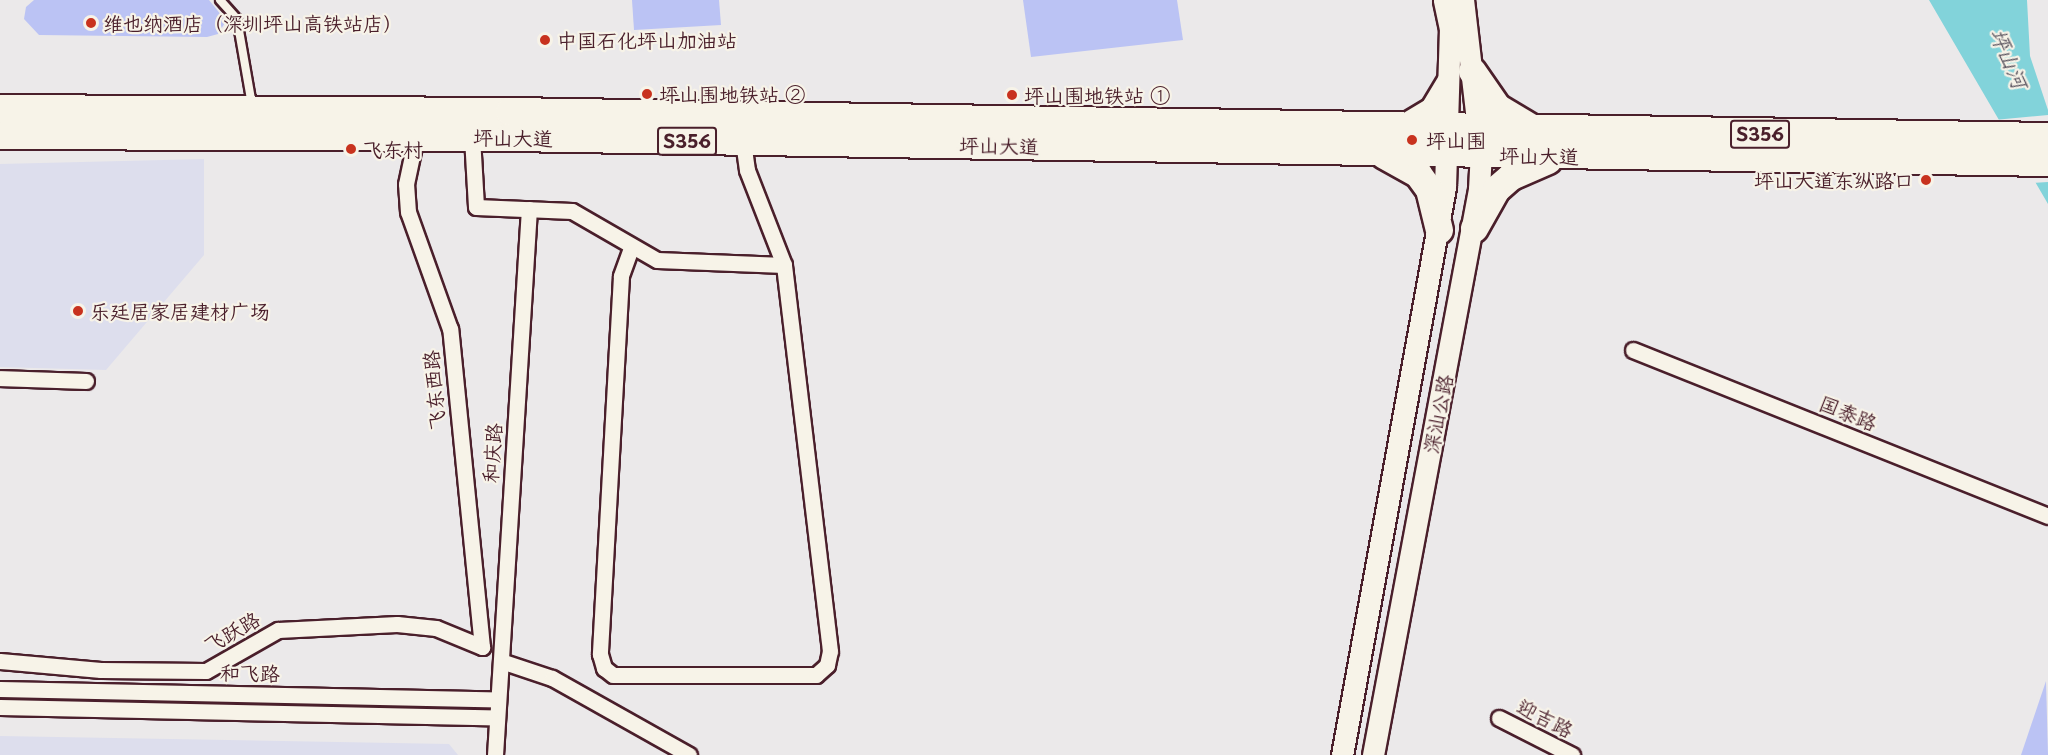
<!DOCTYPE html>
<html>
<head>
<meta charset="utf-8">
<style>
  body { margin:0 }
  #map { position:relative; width:2048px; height:755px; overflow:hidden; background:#ebe9ea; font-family:"Playpen Sans","LXGW WenKai TC",sans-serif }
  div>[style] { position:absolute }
  .built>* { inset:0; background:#dddeed }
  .water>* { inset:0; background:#82d3da }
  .pier>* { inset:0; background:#ebe9ea }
  .building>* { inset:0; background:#bbc3f4 }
  .roads { filter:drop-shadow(2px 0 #4a1f2b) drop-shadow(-2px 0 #4a1f2b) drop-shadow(0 2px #4a1f2b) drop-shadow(0 -2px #4a1f2b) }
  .lane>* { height:8px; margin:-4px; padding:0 4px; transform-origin:4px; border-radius:4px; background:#f7f3e8 }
  .street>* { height:15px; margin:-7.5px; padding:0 7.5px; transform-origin:7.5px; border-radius:7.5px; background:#f7f3e8 }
  .secondary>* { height:21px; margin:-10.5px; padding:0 10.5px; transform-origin:10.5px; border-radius:10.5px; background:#f7f3e8 }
  .highway>* { height:27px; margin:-13.5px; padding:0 13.5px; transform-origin:13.5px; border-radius:13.5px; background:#f7f3e8 }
  .dots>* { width:16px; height:16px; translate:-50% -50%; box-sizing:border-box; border:3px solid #f7f3e8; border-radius:50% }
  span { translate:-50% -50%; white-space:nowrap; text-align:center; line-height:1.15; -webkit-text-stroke:4.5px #f7f3e8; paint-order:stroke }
  .shield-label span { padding:2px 4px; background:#f7f3e8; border:2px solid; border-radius:4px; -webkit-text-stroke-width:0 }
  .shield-label { font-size:18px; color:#4a1f2b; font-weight:700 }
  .poi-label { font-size:20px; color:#4a1f2b }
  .left { translate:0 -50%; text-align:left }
  .right { translate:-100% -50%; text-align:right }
  .street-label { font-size:20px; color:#4a1f2b }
  .water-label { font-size:21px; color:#5b5560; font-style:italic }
</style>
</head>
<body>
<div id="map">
  <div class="built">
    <div style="clip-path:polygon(204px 159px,204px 255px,106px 370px,0 367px,0 164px)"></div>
    <div style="clip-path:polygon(0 736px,449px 744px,458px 755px,0 755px)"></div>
  </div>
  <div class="water">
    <div style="clip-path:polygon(1929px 0,2027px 0,2030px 56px,2048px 110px,2048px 204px)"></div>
  </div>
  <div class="pier">
    <div style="clip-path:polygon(2048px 115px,2048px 182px,2030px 183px,1994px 120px)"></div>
  </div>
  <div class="building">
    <div style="clip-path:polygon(34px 0,209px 0,226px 21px,218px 34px,207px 37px,39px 35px,24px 19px,26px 7px)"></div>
    <div style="clip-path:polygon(632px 0,719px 0,721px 25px,634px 30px)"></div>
    <div style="clip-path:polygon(1023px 0,1177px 0,1183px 40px,1031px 57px)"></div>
    <div style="clip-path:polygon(2046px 681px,2048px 755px,2021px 755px)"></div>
  </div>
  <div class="roads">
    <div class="lane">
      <div style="left:220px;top:0;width:25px;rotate:48deg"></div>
      <div style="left:237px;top:19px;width:87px;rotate:80.1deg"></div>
    </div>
    <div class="street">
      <div style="left:472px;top:137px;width:70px;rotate:86.7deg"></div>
      <div style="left:476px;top:207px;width:96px;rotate:2.4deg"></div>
      <div style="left:572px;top:211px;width:98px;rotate:30deg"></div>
      <div style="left:657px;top:260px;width:127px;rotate:2.3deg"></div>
      <div style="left:631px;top:248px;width:30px;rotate:110deg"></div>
      <div style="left:621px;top:276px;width:379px;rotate:93.2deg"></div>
      <div style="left:600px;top:654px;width:15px;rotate:74deg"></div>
      <div style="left:604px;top:668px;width:11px;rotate:38deg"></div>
      <div style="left:613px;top:675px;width:203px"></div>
      <div style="left:816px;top:675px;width:15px;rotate:-42deg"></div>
      <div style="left:827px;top:665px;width:14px;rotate:-78deg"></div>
      <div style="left:830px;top:651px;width:389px;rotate:-96.8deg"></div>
      <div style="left:784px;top:265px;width:102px;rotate:-111.3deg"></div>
      <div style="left:747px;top:170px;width:28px;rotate:-98deg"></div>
      <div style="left:1633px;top:350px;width:447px;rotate:21.8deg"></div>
      <div style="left:0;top:378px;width:86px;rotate:2deg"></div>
      <div style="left:0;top:661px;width:101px;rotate:5.1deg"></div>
      <div style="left:101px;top:670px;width:105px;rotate:0.5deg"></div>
      <div style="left:206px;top:671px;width:83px;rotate:-29.7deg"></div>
      <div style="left:278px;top:630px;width:119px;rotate:-2.9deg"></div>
      <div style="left:397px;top:624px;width:39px;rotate:6deg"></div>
      <div style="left:436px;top:628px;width:50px;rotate:22.4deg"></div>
      <div style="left:482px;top:647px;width:320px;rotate:-95.7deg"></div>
      <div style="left:450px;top:329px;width:124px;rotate:-109.7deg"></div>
      <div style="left:408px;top:212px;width:28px;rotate:-94deg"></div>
      <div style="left:406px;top:184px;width:48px;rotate:-78deg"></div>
      <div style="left:501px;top:661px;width:54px;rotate:18.4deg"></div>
      <div style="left:552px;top:678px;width:157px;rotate:29.3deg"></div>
      <div style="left:0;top:689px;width:498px;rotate:1.2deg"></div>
      <div style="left:0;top:707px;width:497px;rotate:1.2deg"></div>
      <div style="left:1499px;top:718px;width:82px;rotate:26.9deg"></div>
      <div style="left:495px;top:755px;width:547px;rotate:-86.44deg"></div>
    </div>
    <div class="secondary">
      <div style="left:1401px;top:126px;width:35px;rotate:-31deg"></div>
      <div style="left:1431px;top:108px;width:33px;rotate:-59deg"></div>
      <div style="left:1342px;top:755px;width:577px;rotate:-79.72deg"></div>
      <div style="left:1445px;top:187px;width:158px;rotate:-88.2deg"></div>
      <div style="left:1450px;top:29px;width:30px;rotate:-102deg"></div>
      <div style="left:1373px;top:755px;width:576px;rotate:-79.39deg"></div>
      <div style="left:1479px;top:189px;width:34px;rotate:-87deg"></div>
      <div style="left:1481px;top:155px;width:156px;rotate:-96.6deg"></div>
    </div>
    <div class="highway">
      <div style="left:1472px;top:71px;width:44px;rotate:55.2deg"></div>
      <div style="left:1497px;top:107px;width:41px;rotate:31deg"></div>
      <div style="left:0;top:108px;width:509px;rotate:0.34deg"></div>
      <div style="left:509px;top:111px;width:1539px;rotate:0.93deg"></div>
      <div style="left:0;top:135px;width:509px;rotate:0.23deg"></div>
      <div style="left:509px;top:137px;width:1539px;rotate:0.93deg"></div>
      <div style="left:1384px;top:155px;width:39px;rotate:29deg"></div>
      <div style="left:1418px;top:174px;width:19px;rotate:54deg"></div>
      <div style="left:1429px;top:189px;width:42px;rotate:76.3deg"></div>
      <div style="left:1474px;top:228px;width:45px;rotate:-60.6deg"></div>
      <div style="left:1496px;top:189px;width:20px;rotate:-41deg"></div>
      <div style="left:1511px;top:176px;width:40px;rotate:-23.4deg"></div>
    </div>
  </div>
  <div class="dots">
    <div style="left:91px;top:23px;background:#c8321e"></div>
    <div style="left:545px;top:40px;background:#c8321e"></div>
    <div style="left:647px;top:94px;background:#c8321e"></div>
    <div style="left:1012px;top:95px;background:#c8321e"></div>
    <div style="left:1412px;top:140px;background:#c8321e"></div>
    <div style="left:351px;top:149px;background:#c8321e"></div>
    <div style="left:1926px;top:180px;background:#c8321e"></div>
    <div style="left:78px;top:311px;background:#c8321e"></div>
  </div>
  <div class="shield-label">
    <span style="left:1760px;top:134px">S356</span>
    <span style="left:687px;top:141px">S356</span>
  </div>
  <div class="poi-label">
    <span class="left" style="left:103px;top:23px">维也纳酒店（深圳坪山高铁站店）</span>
    <span class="left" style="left:557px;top:40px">中国石化坪山加油站</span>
    <span class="left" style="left:659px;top:94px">坪山围地铁站 ②</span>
    <span class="left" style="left:1024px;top:95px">坪山围地铁站 ①</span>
    <span class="left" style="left:1426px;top:140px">坪山围</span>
    <span class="left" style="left:363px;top:149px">飞东村</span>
    <span class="right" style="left:1914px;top:180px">坪山大道东纵路口</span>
    <span class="left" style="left:90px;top:311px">乐廷居家居建材广场</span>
  </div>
  <div class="street-label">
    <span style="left:513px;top:138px;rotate:1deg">坪山大道</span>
    <span style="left:999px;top:146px;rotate:1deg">坪山大道</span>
    <span style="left:1539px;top:156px;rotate:1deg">坪山大道</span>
    <span style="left:434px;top:390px;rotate:-95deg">飞东西路</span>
    <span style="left:1848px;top:413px;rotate:22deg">国泰路</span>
    <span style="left:1438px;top:414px;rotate:-79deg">深汕公路</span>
    <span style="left:492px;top:453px;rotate:-86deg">和庆路</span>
    <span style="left:232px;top:632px;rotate:-30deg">飞跃路</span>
    <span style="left:250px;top:673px;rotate:1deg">和飞路</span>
    <span style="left:1545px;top:718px;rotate:27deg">迎吉路</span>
  </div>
  <div class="water-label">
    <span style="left:2010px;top:58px;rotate:67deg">坪山河</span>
  </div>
</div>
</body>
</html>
